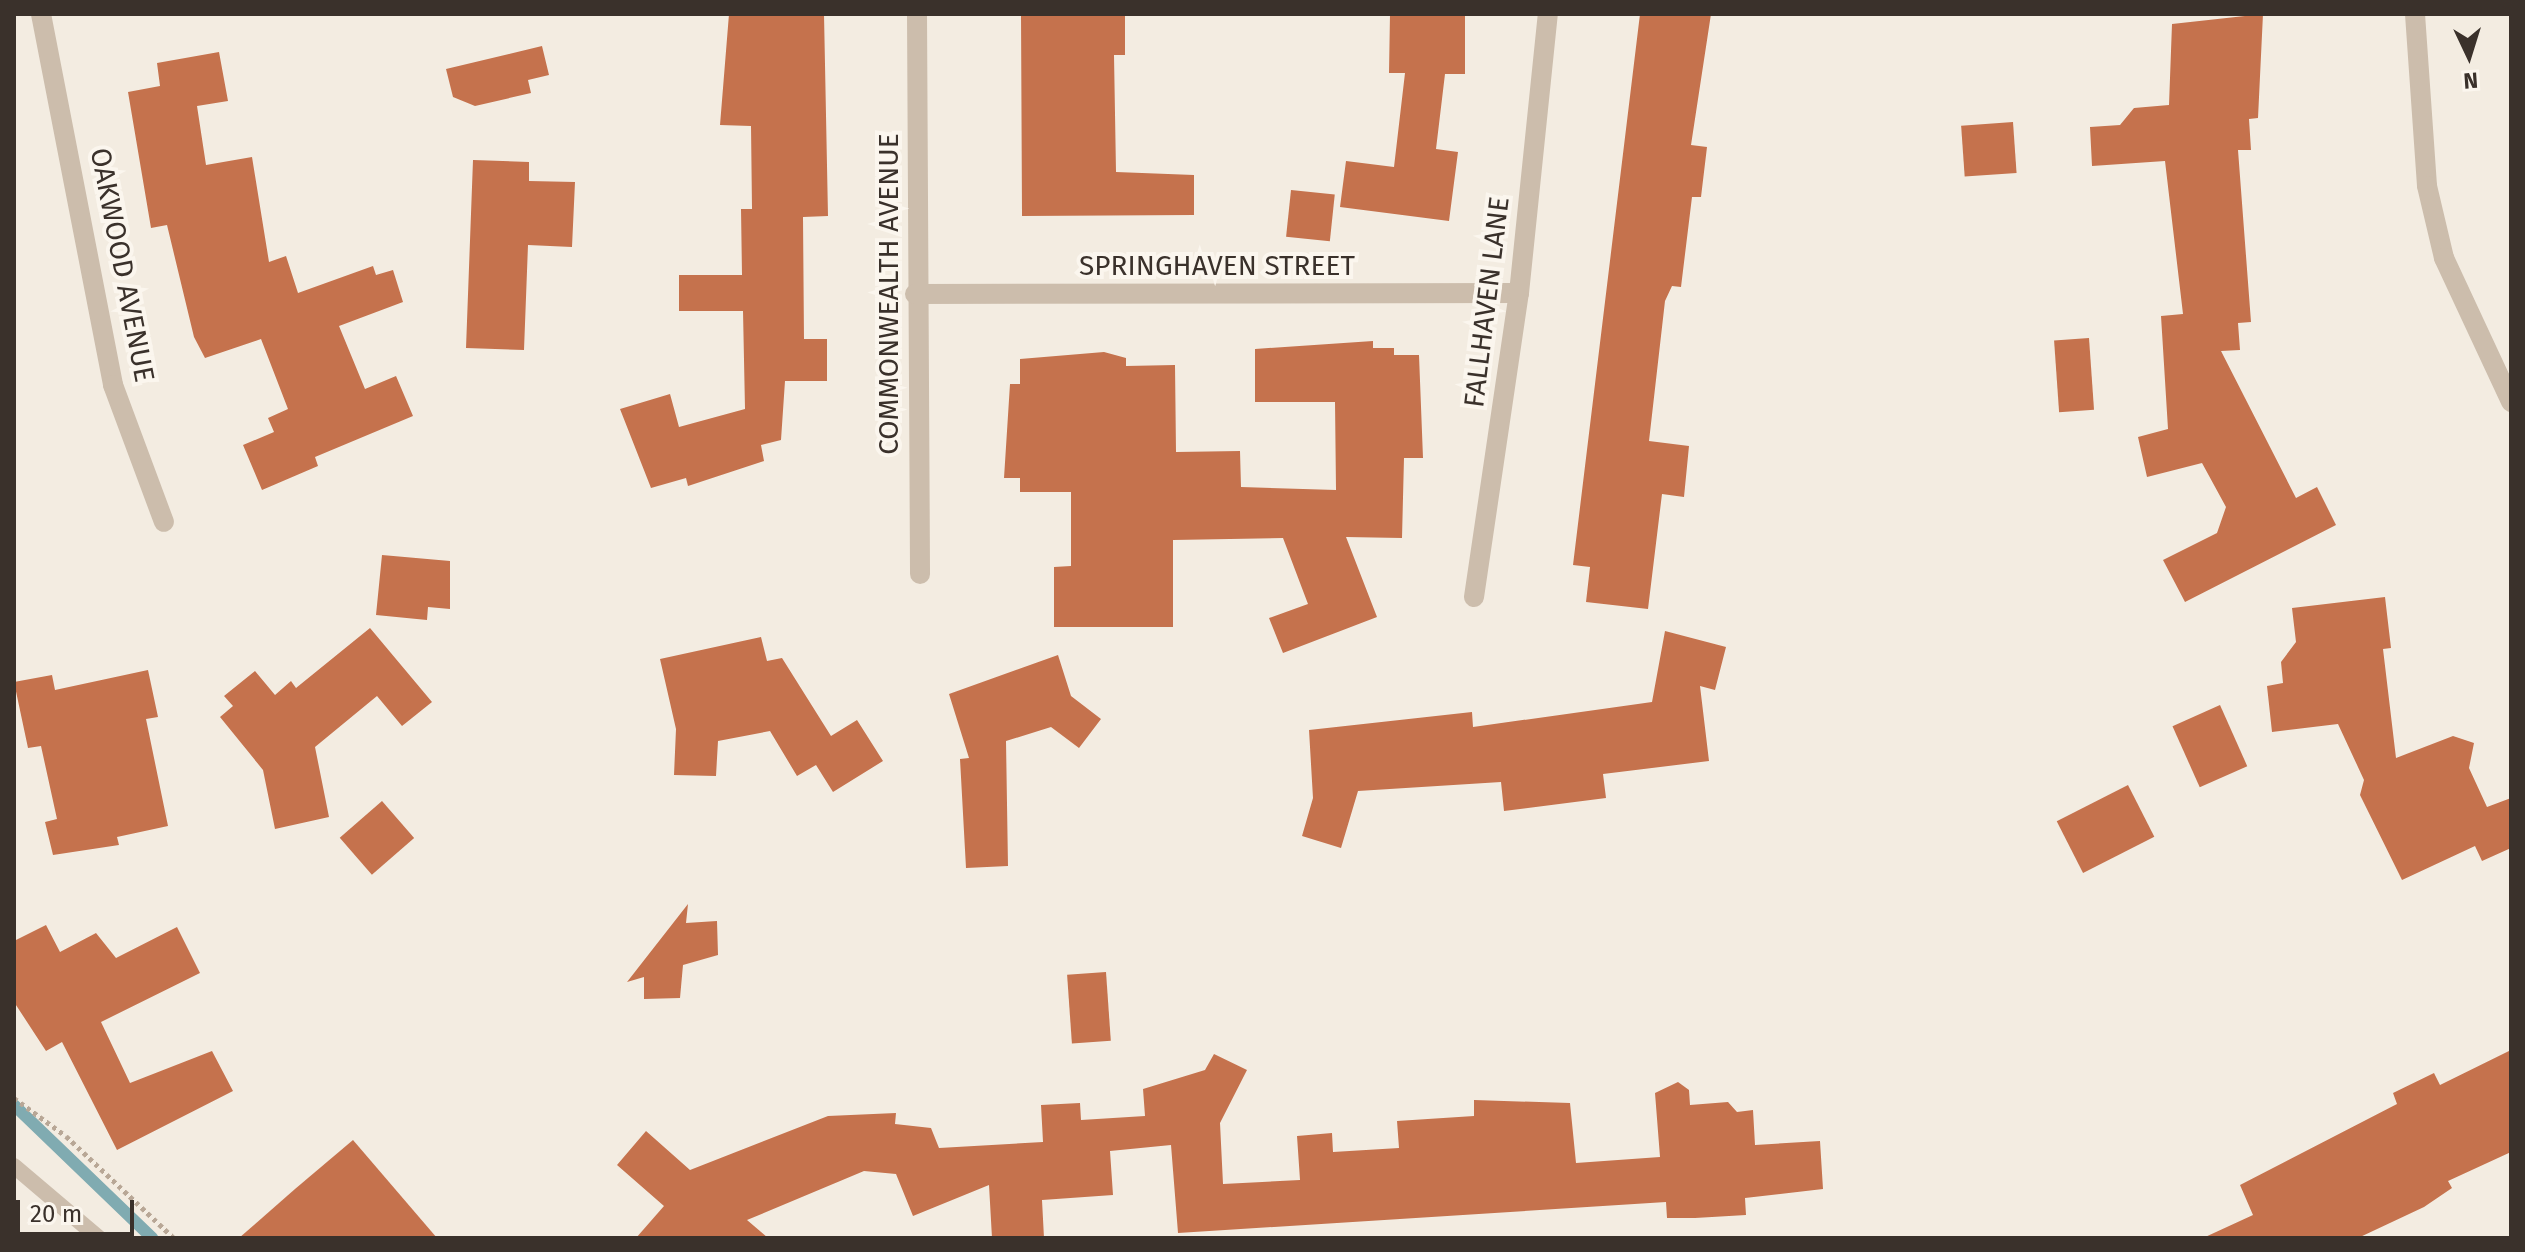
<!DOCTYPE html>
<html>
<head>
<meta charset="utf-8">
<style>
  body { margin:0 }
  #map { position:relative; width:2525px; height:1252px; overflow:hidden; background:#f3ece1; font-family:"Fira Sans",sans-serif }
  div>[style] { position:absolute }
  .stream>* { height:12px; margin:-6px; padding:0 6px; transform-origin:6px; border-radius:6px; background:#80abb1 }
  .building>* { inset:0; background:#c5724d; transform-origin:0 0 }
  .path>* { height:5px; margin-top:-2.5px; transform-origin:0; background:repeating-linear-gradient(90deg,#b8a796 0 4px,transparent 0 8px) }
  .lane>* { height:16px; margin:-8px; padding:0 8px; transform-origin:8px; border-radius:8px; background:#ccbdac }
  .street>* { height:20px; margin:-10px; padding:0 10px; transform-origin:10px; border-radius:10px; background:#ccbdac }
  span { translate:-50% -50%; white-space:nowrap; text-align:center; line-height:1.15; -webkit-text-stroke:8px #fbf6ee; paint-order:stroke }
  .street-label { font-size:28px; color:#3a312b }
  .frame { position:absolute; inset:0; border:16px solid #3a312b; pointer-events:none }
  .north { position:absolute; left:2429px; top:16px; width:80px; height:80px; -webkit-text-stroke:6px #fbf6ee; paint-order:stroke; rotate:176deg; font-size:22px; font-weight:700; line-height:32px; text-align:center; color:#3a312b }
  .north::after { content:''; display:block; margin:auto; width:28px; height:36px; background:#3a312b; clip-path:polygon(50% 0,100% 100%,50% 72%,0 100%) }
  .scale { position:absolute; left:16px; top:1200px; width:118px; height:36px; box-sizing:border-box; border:4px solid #3a312b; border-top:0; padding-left:10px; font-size:24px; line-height:28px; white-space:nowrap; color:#3a312b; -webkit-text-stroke:6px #fbf6ee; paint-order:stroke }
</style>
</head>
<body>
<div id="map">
  <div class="stream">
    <div style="left:14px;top:1105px;width:192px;rotate:43.9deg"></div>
  </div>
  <div class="building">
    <div style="clip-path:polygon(729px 14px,824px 14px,828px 216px,803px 217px,804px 339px,827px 339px,827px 381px,785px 381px,781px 440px,761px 445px,764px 461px,688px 486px,686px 478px,651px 488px,620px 409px,670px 394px,679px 427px,745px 409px,743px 311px,679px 311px,679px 275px,742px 275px,741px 209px,752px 209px,751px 126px,720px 125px)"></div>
    <div style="clip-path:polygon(1021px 14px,1125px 14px,1125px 55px,1114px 55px,1116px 172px,1194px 175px,1194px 215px,1022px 216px)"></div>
    <div style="clip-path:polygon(1390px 14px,1465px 14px,1465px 74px,1445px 74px,1436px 149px,1458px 152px,1449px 221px,1340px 207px,1346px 161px,1394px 167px,1405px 73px,1389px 73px)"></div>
    <div style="clip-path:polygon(1640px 14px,1711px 14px,1691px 145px,1707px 147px,1701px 197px,1692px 197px,1681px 287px,1672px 286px,1665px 301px,1649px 441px,1689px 446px,1684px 497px,1662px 494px,1648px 609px,1586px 602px,1590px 567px,1573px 565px)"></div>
    <div style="clip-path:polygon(2263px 14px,2258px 118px,2249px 119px,2251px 150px,2238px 150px,2251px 322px,2238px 323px,2240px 350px,2221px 351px,2296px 498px,2317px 487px,2336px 525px,2185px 602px,2163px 560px,2217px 533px,2226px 507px,2202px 463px,2147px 477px,2138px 437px,2168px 429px,2161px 316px,2183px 314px,2165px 161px,2092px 166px,2090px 127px,2120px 125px,2134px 108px,2169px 105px,2172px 24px)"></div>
    <div style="clip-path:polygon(542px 46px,549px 75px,528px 80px,531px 93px,475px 106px,453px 97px,446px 69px)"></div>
    <div style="clip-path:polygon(219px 52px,228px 101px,197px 106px,206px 165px,252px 157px,269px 262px,286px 256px,298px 293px,373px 266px,376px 275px,393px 270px,403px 302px,339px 326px,365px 389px,396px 376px,413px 416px,315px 457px,318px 466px,262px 490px,243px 445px,274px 432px,268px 418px,288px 409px,261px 339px,205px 358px,194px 337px,167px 225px,151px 228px,128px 92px,160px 86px,157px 63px)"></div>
    <div style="left:2013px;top:122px;width:51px;height:52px;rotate:86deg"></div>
    <div style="clip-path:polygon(473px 160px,529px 162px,529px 181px,575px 182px,572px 247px,528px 245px,524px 350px,466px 348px)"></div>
    <div style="left:1291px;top:190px;width:44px;height:47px;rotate:6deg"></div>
    <div style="left:2089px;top:338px;width:72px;height:35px;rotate:86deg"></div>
    <div style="clip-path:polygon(1373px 341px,1373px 348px,1394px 348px,1394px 355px,1419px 355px,1423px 458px,1404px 458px,1402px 538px,1346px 537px,1377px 617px,1283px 653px,1269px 618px,1308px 604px,1283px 538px,1173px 540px,1173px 627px,1054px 627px,1054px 567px,1071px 566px,1071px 492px,1020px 492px,1020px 478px,1004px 478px,1010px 384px,1020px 384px,1020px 359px,1104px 352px,1126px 358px,1126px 366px,1175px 365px,1176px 452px,1240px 451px,1241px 487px,1336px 490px,1335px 402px,1255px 402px,1255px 349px)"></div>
    <div style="clip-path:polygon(382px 555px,450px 561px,450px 609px,428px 607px,427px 620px,376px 615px)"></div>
    <div style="clip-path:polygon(2385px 597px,2391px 648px,2383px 649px,2396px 758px,2453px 736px,2474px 743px,2469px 768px,2487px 807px,2511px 798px,2511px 848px,2482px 861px,2475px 846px,2402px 880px,2360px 795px,2364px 780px,2338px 724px,2272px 732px,2267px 686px,2283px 683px,2281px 662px,2296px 642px,2292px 608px)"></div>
    <div style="clip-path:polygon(370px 628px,432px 702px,402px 726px,377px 696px,315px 747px,329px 817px,275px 829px,263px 770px,220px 717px,233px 706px,224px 696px,255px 671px,275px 695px,291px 681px,296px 688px)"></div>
    <div style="clip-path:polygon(1665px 631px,1726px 647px,1715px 690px,1700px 686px,1709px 761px,1603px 774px,1606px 798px,1504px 811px,1501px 782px,1358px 791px,1341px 848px,1302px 836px,1313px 798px,1309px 730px,1472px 712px,1473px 727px,1652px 702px)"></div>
    <div style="clip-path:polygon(761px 637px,767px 661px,782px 658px,831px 736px,857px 720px,883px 761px,833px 792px,816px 765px,797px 776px,770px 731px,718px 741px,716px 776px,674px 775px,676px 729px,660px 659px)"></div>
    <div style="clip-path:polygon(1058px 655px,1071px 696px,1101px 719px,1079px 748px,1051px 727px,1006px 741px,1008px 866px,966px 868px,960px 759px,969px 758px,949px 694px)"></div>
    <div style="clip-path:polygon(148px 670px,158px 717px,146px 719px,168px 826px,117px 837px,119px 845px,53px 855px,45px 822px,57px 819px,41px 746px,28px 748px,14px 682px,52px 675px,55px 690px)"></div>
    <div style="left:2220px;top:705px;width:67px;height:52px;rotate:66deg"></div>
    <div style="left:2128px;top:785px;width:58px;height:80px;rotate:63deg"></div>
    <div style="left:382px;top:801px;width:49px;height:56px;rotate:49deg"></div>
    <div style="clip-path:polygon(688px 904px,686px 923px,717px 921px,718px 955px,683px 965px,680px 998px,644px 999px,644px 977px,627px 982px)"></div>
    <div style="clip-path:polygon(46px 925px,60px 952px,96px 933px,116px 958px,177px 927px,200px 973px,101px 1022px,130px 1083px,212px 1051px,233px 1091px,117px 1150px,62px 1042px,46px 1051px,14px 1002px,14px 941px)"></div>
    <div style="left:1106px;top:972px;width:69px;height:39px;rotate:86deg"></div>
    <div style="clip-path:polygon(2511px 1050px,2511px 1152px,2448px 1181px,2452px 1188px,2424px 1207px,2358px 1238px,2203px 1238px,2253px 1215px,2240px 1185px,2397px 1104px,2393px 1093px,2434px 1073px,2440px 1085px)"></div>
    <div style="clip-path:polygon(1214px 1054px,1247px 1070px,1220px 1123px,1223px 1184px,1300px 1180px,1297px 1136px,1332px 1133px,1333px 1152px,1399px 1148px,1397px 1121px,1474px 1116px,1474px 1100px,1570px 1103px,1576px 1163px,1660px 1157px,1655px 1093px,1678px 1082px,1689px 1090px,1690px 1105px,1728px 1102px,1737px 1112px,1753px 1110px,1755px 1145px,1820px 1141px,1823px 1189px,1745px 1198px,1746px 1215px,1695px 1218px,1667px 1218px,1666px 1202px,1178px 1233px,1171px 1145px,1110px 1151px,1113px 1195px,1042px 1200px,1044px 1238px,992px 1238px,989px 1185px,913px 1216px,896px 1174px,864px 1171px,747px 1220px,768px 1238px,636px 1238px,664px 1206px,617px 1165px,646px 1131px,690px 1170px,828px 1116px,896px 1113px,895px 1124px,931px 1128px,939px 1148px,1043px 1142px,1041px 1105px,1080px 1103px,1081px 1120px,1145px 1116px,1143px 1089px,1205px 1070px)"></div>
    <div style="clip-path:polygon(353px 1140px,437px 1238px,239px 1238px,295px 1189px)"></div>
  </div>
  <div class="path">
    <div style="left:14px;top:1098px;width:64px;rotate:36.2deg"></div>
    <div style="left:66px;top:1136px;width:149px;rotate:43.4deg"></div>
  </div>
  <div class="lane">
    <div style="left:14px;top:1166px;width:111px;rotate:40.3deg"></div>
  </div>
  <div class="street">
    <div style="left:41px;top:14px;width:378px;rotate:79deg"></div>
    <div style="left:113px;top:385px;width:146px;rotate:69.6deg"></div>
    <div style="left:917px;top:14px;width:560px;rotate:89.69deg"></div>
    <div style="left:2415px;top:14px;width:172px;rotate:86deg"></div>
    <div style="left:2427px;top:186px;width:74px;rotate:76.7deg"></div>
    <div style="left:2444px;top:258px;width:159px;rotate:65deg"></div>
    <div style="left:915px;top:294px;width:604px;rotate:-0.09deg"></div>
    <div style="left:1474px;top:597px;width:307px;rotate:-81.6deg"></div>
    <div style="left:1519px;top:293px;width:281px;rotate:-84.1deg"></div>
  </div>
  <div class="street-label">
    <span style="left:122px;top:265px;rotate:79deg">OAKWOOD AVENUE</span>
    <span style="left:1217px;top:266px">SPRINGHAVEN STREET</span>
    <span style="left:889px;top:294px;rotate:-90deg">COMMONWEALTH AVENUE</span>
    <span style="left:1487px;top:302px;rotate:-83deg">FALLHAVEN LANE</span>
  </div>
  <div class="frame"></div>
  <div class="north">N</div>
  <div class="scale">20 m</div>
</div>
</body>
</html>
